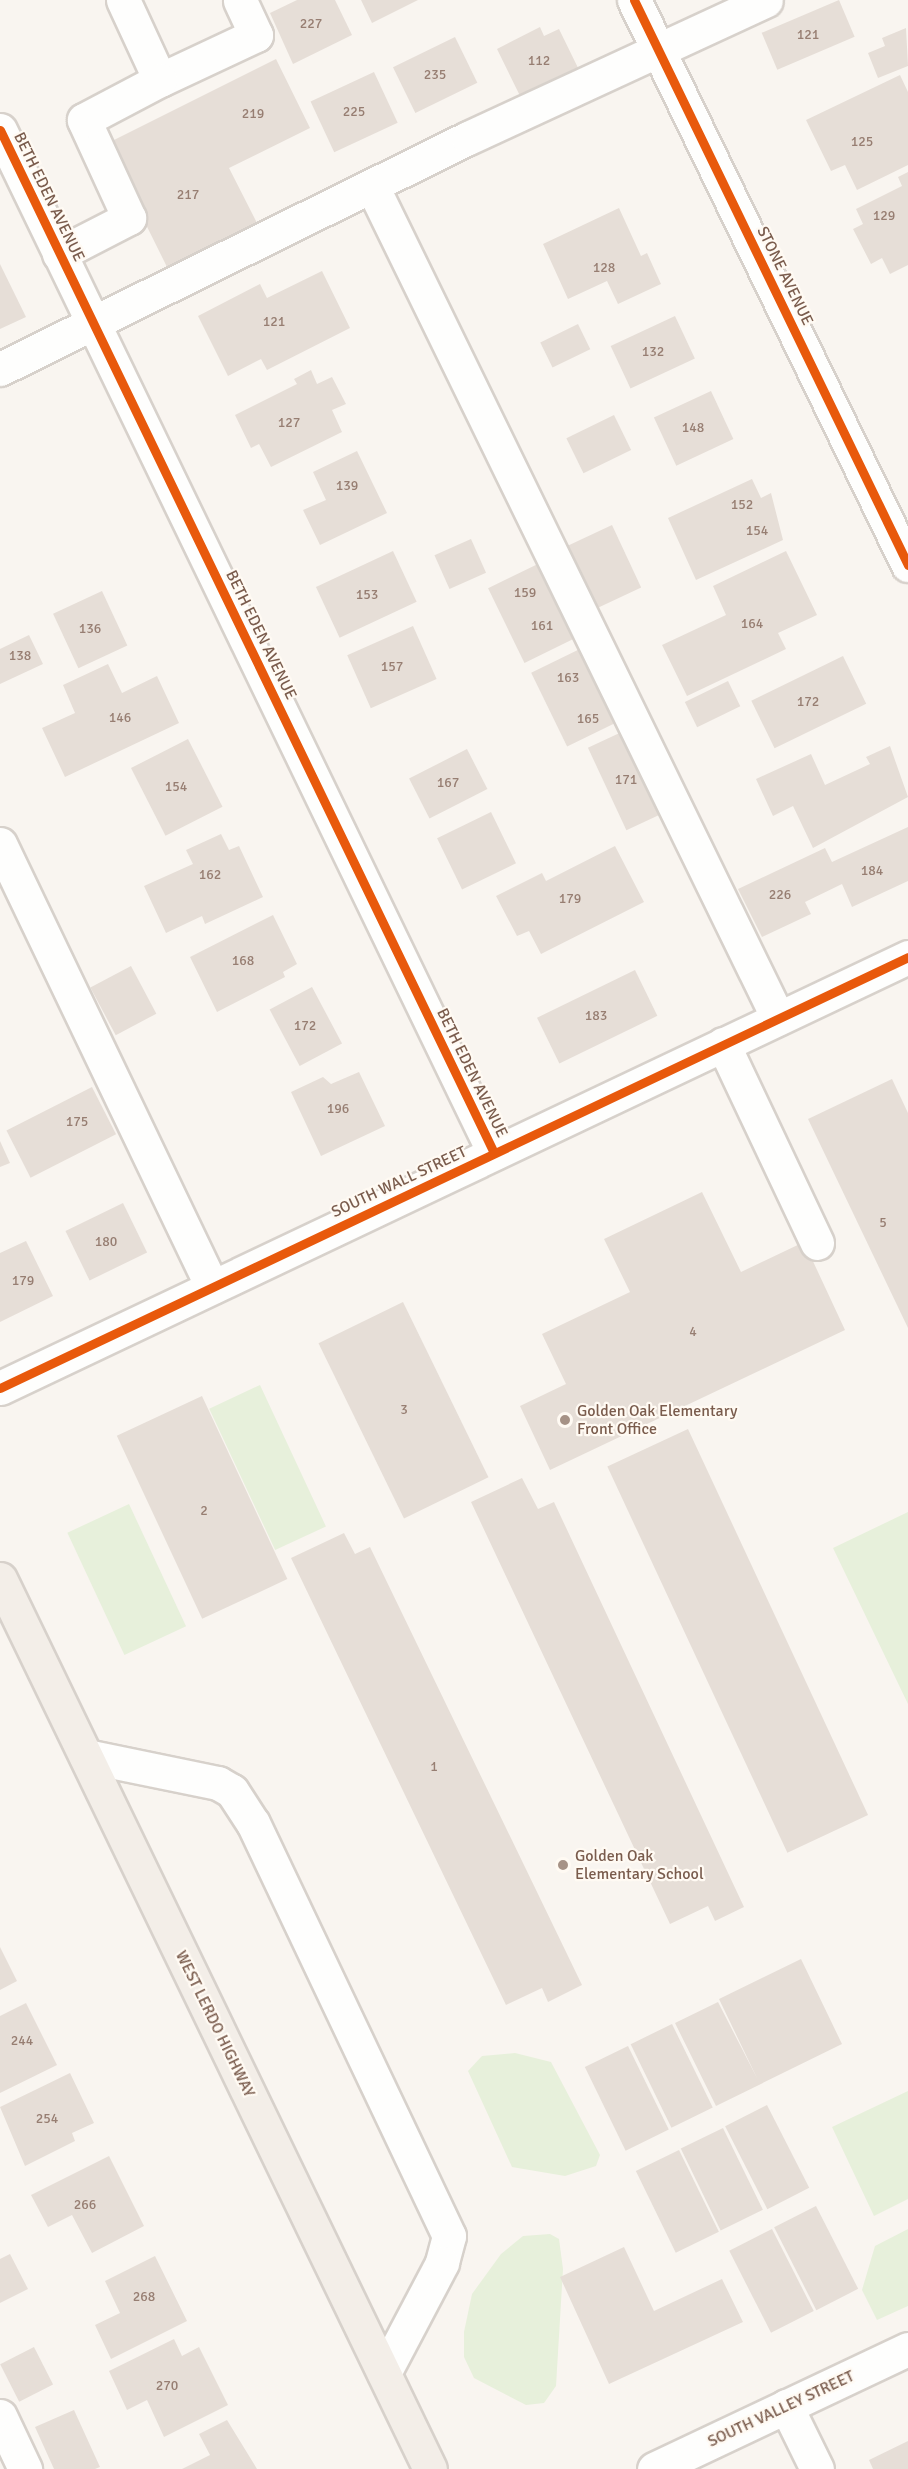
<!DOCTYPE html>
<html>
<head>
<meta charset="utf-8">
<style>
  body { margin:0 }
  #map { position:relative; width:908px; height:2469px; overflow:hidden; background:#f9f5f0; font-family:Signika,sans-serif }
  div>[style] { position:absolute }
  .green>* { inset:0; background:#e7f0db; transform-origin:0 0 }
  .building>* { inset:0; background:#e6ded7; transform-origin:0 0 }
  .roads { filter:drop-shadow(2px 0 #d7d1cb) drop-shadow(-2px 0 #d7d1cb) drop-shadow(0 2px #d7d1cb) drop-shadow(0 -2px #d7d1cb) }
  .minor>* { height:33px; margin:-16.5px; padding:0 16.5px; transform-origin:16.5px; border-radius:16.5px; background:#fefefd }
  .major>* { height:33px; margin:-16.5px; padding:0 16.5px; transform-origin:16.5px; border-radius:16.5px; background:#f3eee8 }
  .cycleway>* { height:9px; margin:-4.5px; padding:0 4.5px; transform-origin:4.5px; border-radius:4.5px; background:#e8590c }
  .dots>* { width:16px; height:16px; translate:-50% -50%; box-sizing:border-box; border:3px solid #fffaf3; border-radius:50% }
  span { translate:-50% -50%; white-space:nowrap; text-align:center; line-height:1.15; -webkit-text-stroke:4.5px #fffaf3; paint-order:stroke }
  .number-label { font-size:14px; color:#977e72 }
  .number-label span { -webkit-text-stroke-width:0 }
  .street-label { font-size:16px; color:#7a5c4d }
  .poi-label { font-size:16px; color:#7a5c4d }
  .left { translate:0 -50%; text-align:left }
</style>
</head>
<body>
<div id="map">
  <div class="green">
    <div style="left:260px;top:1385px;width:156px;height:56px;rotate:65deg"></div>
    <div style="left:129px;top:1504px;width:135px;height:68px;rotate:65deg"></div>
    <div style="clip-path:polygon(908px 1512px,908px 1704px,833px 1548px)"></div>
    <div style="clip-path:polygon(515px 2053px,551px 2062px,600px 2155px,596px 2166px,565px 2176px,512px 2167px,468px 2071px,482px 2056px)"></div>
    <div style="clip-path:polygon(908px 2091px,908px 2199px,874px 2216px,832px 2127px)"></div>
    <div style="clip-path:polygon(908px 2229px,908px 2306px,877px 2320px,862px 2290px,875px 2246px)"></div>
    <div style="clip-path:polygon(550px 2234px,559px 2239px,563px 2269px,556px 2386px,544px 2403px,526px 2405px,474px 2378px,464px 2357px,464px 2332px,472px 2294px,501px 2254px,523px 2236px)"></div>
  </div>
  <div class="building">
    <div style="clip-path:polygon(297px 0,335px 0,352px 35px,293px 64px,270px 13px)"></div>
    <div style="clip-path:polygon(361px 0,418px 0,372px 23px)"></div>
    <div style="left:839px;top:0;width:40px;height:84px;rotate:67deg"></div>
    <div style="clip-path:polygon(540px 27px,544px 36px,559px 29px,581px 74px,523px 102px,497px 49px)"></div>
    <div style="clip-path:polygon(906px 28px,908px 66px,878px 78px,868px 53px,885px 46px,882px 38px)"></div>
    <div style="left:455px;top:37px;width:51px;height:69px;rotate:64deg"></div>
    <div style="clip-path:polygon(276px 59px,310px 128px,229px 168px,257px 223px,167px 267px,106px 144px)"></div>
    <div style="left:374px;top:72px;width:56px;height:70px;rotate:65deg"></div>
    <div style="clip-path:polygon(900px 75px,908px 92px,908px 165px,857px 190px,845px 165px,831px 171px,806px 120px)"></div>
    <div style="clip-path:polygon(908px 172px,908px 265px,890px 274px,882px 258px,871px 264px,853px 229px,863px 224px,856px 209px,902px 186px,898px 177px)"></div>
    <div style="clip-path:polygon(619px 208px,641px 256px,647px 253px,661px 284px,618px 304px,607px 281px,568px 299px,543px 244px)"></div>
    <div style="clip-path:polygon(0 264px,26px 317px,0 329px)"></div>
    <div style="clip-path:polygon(322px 271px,350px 328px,267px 370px,261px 359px,228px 376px,198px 316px,260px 284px,267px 298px)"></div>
    <div style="left:675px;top:316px;width:47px;height:71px;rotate:65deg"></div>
    <div style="left:578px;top:324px;width:28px;height:42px;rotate:64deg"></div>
    <div style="clip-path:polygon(311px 370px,317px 384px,332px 377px,346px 404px,332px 410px,342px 432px,271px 467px,259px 444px,251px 448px,235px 415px,297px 384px,294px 379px)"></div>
    <div style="left:711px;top:391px;width:53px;height:63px;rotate:65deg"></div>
    <div style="left:614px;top:415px;width:39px;height:53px;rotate:64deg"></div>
    <div style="clip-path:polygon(357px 451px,387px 513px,320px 545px,303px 510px,326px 500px,313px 472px)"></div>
    <div style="clip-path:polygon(752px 479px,761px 498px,771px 493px,783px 540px,696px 580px,668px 518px)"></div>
    <div style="left:612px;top:525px;width:69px;height:50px;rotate:65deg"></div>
    <div style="left:471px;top:539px;width:37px;height:40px;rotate:66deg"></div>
    <div style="left:393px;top:551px;width:56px;height:85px;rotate:65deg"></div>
    <div style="clip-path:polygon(786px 551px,817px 615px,778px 633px,786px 649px,687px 696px,662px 645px,726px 615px,713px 586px)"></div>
    <div style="left:542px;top:562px;width:83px;height:60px;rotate:64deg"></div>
    <div style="left:102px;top:591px;width:60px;height:54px;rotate:65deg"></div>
    <div style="left:413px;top:626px;width:58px;height:72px;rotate:66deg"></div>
    <div style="clip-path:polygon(29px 635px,43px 664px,0 684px,0 649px)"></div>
    <div style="left:586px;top:646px;width:82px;height:61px;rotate:64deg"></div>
    <div style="left:843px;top:656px;width:53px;height:102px;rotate:64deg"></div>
    <div style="clip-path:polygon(108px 664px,122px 693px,157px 676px,179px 723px,65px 777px,42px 728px,75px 713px,63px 685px)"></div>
    <div style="left:728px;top:681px;width:28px;height:48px;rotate:64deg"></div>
    <div style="left:626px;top:730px;width:91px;height:42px;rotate:65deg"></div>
    <div style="left:188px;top:739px;width:76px;height:64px;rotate:63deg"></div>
    <div style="clip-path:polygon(890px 746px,908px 797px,813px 848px,793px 806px,773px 816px,756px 779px,811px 754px,825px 785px,870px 764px,866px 757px)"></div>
    <div style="left:467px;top:749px;width:45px;height:65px;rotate:63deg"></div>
    <div style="left:491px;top:812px;width:57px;height:60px;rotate:64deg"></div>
    <div style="clip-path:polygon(908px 827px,908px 881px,852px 907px,842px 884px,805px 902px,811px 914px,762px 937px,738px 889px,825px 848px,832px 862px)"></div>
    <div style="clip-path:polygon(221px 834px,229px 850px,239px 846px,263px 897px,205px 924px,202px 916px,166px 933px,144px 886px,193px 864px,186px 850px)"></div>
    <div style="clip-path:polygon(615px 846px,644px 902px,541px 954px,529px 931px,517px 936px,496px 896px,542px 873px,546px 881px)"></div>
    <div style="clip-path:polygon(273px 915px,297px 964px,283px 972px,285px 977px,217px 1012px,190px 957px)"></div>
    <div style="left:131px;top:966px;width:54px;height:46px;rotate:62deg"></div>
    <div style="left:635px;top:970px;width:51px;height:109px;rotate:64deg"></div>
    <div style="left:312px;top:987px;width:64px;height:48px;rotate:62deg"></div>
    <div style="clip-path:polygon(359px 1072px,385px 1126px,321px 1156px,291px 1092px,323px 1077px,331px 1084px)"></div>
    <div style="clip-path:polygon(892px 1079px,908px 1113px,908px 1328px,808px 1119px)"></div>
    <div style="left:92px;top:1087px;width:53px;height:96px;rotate:63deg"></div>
    <div style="clip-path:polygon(0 1141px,10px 1163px,0 1167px)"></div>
    <div style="clip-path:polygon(702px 1192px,741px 1272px,804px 1242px,845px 1330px,550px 1470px,520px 1406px,566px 1384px,542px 1334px,630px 1292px,604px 1239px)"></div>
    <div style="left:123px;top:1203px;width:55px;height:64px;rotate:64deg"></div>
    <div style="clip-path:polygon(26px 1241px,53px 1296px,0 1322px,0 1253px)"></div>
    <div style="left:403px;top:1302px;width:195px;height:94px;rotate:64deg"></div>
    <div style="left:202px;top:1396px;width:202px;height:94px;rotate:65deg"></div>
    <div style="left:688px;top:1429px;width:426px;height:89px;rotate:65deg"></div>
    <div style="clip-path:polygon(522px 1478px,538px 1509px,554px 1502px,744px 1907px,715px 1921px,708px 1906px,670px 1924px,471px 1502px)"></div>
    <div style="clip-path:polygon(344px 1533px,355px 1554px,370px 1547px,582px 1985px,548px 2002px,542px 1988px,506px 2005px,291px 1558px)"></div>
    <div style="clip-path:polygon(0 1947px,17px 1981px,0 1990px)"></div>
    <div style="clip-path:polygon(801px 1959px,842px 2044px,716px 2106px,675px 2023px,718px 2002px,757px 2078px,719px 1999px)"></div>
    <div style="clip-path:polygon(26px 2003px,57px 2065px,0 2093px,0 2016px)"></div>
    <div style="left:672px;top:2024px;width:93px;height:46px;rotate:64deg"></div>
    <div style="left:628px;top:2046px;width:93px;height:48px;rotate:64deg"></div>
    <div style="clip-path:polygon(70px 2073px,94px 2123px,72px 2133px,75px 2141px,25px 2166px,0 2107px)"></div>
    <div style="left:767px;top:2105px;width:93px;height:47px;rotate:63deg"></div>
    <div style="left:723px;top:2128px;width:91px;height:47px;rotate:64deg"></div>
    <div style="left:679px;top:2150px;width:91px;height:48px;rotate:64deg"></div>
    <div style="clip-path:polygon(109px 2156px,144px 2226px,92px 2253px,72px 2215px,48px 2227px,31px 2195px)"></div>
    <div style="left:816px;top:2206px;width:93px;height:47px;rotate:63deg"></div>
    <div style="left:772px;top:2229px;width:92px;height:48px;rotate:63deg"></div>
    <div style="clip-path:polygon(624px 2247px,654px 2311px,722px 2279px,743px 2322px,609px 2384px,560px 2277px)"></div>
    <div style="clip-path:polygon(10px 2254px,28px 2289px,0 2303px,0 2259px)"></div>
    <div style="clip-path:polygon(155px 2256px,187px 2321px,111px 2359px,95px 2325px,120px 2313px,105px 2281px)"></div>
    <div style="clip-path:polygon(174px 2339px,182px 2356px,199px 2347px,228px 2405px,164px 2437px,147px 2400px,127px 2410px,109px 2371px)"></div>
    <div style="left:34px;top:2347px;width:42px;height:38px;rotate:63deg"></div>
    <div style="clip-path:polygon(74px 2410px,100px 2467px,95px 2469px,54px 2469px,35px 2427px)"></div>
    <div style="clip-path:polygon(227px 2420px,257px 2469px,182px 2469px,210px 2455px,199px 2434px)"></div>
    <div style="clip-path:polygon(908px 2441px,908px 2469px,873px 2469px,869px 2460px)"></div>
  </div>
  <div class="roads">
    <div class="minor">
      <div style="left:123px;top:0;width:88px;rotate:65.2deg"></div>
      <div style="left:160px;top:80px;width:106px;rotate:-25.1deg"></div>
      <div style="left:256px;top:35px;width:38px;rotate:-115deg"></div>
      <div style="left:634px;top:0;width:628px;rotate:64.13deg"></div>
      <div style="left:0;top:130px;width:1136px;rotate:64.22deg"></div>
      <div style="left:372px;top:186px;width:926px;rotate:63.99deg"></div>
      <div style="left:59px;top:254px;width:79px;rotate:-27.2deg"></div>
      <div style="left:129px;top:218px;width:108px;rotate:-114.7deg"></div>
      <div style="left:84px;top:120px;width:86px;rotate:-27.8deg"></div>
      <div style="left:0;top:369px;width:522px;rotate:-26.27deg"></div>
      <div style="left:468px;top:138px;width:328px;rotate:-24.8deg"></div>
      <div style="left:0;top:844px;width:491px;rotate:64.4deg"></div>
      <div style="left:723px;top:1044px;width:220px;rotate:64.7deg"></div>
      <div style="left:0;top:1388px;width:1005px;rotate:-25.39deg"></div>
      <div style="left:86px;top:1756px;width:135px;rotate:11.6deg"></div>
      <div style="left:218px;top:1783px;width:16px;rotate:30deg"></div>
      <div style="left:232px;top:1791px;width:38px;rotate:57deg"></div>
      <div style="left:253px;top:1823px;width:457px;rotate:64.6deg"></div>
      <div style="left:449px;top:2236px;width:28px;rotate:105deg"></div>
      <div style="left:442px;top:2263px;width:124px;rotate:117.8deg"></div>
      <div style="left:786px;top:2406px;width:70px;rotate:63.8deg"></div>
      <div style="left:0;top:2416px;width:59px;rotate:64.7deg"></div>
      <div style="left:654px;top:2469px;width:281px;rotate:-25.3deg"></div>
    </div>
    <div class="major">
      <div style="left:0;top:1579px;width:988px;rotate:64.21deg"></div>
    </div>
  </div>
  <div class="cycleway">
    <div style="left:634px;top:0;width:628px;rotate:64.13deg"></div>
    <div style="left:0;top:130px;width:1136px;rotate:64.22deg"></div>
    <div style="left:0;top:1388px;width:1005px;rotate:-25.39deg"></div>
  </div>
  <div class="dots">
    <div style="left:565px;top:1420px;background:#a69286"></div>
    <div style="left:563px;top:1865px;background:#a69286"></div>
  </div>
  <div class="number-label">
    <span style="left:311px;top:24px">227</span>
    <span style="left:808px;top:35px">121</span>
    <span style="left:539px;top:61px">112</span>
    <span style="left:435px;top:75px">235</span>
    <span style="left:354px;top:112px">225</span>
    <span style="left:253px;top:114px">219</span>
    <span style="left:862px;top:142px">125</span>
    <span style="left:188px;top:195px">217</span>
    <span style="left:884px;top:216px">129</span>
    <span style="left:604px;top:268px">128</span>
    <span style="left:274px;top:322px">121</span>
    <span style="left:653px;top:352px">132</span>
    <span style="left:289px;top:423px">127</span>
    <span style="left:693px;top:428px">148</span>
    <span style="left:347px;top:486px">139</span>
    <span style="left:742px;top:505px">152</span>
    <span style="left:757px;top:531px">154</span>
    <span style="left:525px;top:593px">159</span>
    <span style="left:367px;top:595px">153</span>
    <span style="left:752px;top:624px">164</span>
    <span style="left:542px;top:626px">161</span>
    <span style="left:90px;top:629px">136</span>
    <span style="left:20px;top:656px">138</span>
    <span style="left:392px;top:667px">157</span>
    <span style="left:568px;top:678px">163</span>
    <span style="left:808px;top:702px">172</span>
    <span style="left:120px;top:718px">146</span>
    <span style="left:588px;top:719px">165</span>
    <span style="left:626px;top:780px">171</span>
    <span style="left:448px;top:783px">167</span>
    <span style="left:176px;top:787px">154</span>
    <span style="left:872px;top:871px">184</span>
    <span style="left:210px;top:875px">162</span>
    <span style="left:780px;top:895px">226</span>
    <span style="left:570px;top:899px">179</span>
    <span style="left:243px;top:961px">168</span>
    <span style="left:596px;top:1016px">183</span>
    <span style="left:305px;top:1026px">172</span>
    <span style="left:338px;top:1109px">196</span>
    <span style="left:77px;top:1122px">175</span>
    <span style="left:883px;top:1223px">5</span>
    <span style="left:106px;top:1242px">180</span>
    <span style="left:23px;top:1281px">179</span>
    <span style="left:693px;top:1332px">4</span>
    <span style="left:404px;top:1410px">3</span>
    <span style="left:204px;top:1511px">2</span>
    <span style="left:434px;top:1767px">1</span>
    <span style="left:22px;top:2041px">244</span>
    <span style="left:47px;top:2119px">254</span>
    <span style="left:85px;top:2205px">266</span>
    <span style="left:144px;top:2297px">268</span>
    <span style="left:167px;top:2386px">270</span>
  </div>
  <div class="street-label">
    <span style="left:49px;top:197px;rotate:64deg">BETH EDEN AVENUE</span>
    <span style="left:785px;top:276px;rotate:64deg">STONE AVENUE</span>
    <span style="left:261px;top:635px;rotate:64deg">BETH EDEN AVENUE</span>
    <span style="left:472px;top:1073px;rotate:64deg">BETH EDEN AVENUE</span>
    <span style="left:399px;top:1182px;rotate:-25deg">SOUTH WALL STREET</span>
    <span style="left:215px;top:2024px;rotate:64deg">WEST LERDO HIGHWAY</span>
    <span style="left:781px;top:2409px;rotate:-25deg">SOUTH VALLEY STREET</span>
  </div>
  <div class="poi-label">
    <span class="left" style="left:577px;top:1420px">Golden Oak Elementary<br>Front Office</span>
    <span class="left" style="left:575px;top:1865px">Golden Oak<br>Elementary School</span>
  </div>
</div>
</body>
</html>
